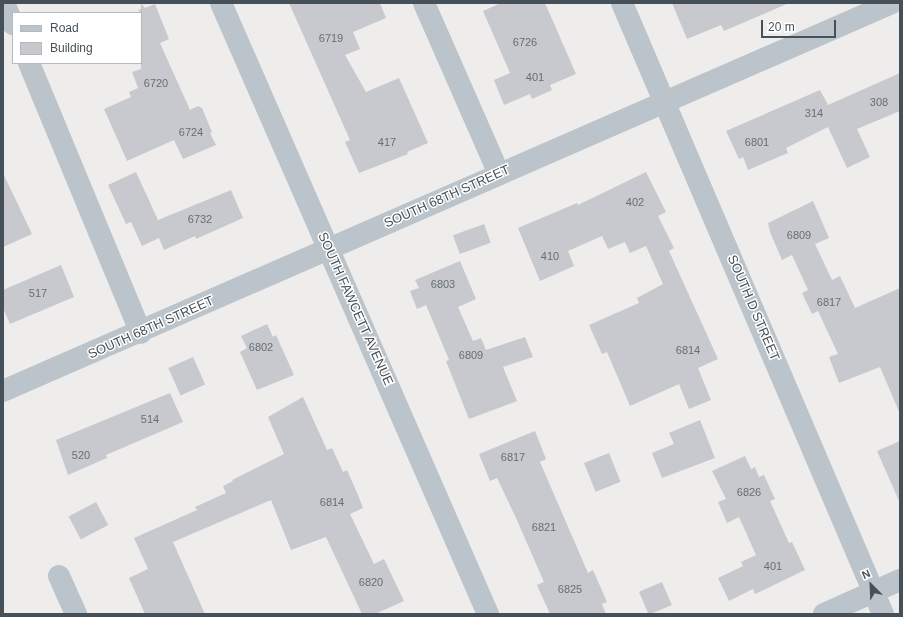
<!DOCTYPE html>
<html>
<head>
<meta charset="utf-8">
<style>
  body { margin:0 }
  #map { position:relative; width:903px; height:617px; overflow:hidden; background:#efecec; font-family:Arial,sans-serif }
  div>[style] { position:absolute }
  .building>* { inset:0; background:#c7c9cf; transform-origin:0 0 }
  .minor>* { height:22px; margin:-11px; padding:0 11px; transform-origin:11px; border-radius:11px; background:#bbc4ca }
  span { translate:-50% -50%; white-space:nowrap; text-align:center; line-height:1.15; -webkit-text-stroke:3px #fff; paint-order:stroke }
  .number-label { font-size:11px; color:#666e76 }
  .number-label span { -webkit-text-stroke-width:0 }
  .street-label { font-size:13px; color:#465058 }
  .frame { position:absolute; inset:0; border:4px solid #465058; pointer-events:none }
  .legend { position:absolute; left:12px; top:12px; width:130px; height:52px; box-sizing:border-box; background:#fff; border:1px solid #b5b9bc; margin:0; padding:5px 7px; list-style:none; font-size:12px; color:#465058 }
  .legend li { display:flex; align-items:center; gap:8px; height:20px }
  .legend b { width:20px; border:1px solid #b5b9bc }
  .north { position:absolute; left:851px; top:565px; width:40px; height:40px; -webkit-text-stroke:3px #fff; paint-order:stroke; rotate:336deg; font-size:11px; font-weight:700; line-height:16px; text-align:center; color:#465058 }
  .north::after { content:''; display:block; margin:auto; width:14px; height:18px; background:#465058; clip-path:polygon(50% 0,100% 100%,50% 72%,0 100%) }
  .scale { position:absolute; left:761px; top:20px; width:75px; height:18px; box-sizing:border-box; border:2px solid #465058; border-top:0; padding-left:5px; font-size:12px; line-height:14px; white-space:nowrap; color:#465058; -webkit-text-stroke:3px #fff; paint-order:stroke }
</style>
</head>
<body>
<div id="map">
  <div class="building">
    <div style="clip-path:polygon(141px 3px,145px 8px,155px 4px,169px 39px,160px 43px,190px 110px,198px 106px,202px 108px,212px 132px,210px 133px,216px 145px,183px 159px,174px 140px,127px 161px,104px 109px,131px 97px,129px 92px,138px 88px,132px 72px,141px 69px,141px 13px,138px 10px,141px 9px)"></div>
    <div style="clip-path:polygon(289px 3px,380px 3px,386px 18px,353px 32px,360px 49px,345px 55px,366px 92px,399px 78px,428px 143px,407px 152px,408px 154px,359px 173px,345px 142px,350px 140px)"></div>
    <div style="clip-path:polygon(501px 3px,545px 3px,576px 74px,550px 85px,552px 90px,532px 99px,530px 94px,504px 105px,494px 80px,510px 73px,483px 11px)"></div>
    <div style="clip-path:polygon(672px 3px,789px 3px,724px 31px,721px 25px,687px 39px)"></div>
    <div style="clip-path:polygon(900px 73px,900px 111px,857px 129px,870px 157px,847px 168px,828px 127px,786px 148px,788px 153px,748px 170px,743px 157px,739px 159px,726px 131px,820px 90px,828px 105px)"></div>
    <div style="clip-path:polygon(136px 172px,158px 220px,231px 190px,243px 218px,196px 239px,195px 236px,164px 250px,159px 238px,142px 246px,131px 222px,126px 224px,108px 185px)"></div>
    <div style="clip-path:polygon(646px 172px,666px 212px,658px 216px,674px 248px,669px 251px,718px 359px,698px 368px,711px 400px,689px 409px,679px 384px,630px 406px,607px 352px,602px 354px,589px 325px,639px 303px,637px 298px,663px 284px,646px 246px,630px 253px,625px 242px,608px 249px,602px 236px,568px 251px,574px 266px,540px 281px,518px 228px,577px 203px,578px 205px)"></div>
    <div style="clip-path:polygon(3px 173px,32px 234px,3px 247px)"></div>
    <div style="clip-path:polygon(813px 201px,829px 238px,815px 244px,832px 280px,840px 276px,855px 308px,900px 288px,900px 414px,880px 367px,839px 383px,829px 357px,838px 354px,818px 311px,812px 314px,802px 293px,808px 290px,792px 255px,782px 260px,770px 232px,768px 223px)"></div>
    <div style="left:484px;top:224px;width:20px;height:33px;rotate:70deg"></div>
    <div style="clip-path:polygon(460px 261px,476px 299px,458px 307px,473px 341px,481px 338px,486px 350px,525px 337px,533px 357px,503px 367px,517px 401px,469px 419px,446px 361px,449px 360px,442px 343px,426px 305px,417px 309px,410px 291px,419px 288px,415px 280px)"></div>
    <div style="clip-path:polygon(61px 265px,74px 297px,10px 324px,3px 308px,3px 290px)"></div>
    <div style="clip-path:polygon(267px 324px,273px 337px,276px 335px,294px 375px,257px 390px,240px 352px,247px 348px,241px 336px)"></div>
    <div style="left:193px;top:357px;width:30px;height:27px;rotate:66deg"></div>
    <div style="clip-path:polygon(170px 393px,183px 422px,106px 455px,107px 458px,68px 475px,56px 440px)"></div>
    <div style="clip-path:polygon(303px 397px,327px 450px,332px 448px,343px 472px,347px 470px,358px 495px,363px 508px,350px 514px,374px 564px,384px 559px,404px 601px,375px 614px,362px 614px,326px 537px,291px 550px,271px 500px,173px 542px,205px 614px,145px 614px,129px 578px,148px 569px,134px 538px,197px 510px,195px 507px,226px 493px,223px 486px,233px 481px,232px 480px,284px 454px,268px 417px)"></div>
    <div style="clip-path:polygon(700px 420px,715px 458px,662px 478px,652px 453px,674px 444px,669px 433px)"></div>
    <div style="clip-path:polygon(535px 431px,546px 459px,540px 462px,588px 573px,593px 570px,607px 602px,602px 604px,606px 614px,550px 614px,537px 585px,544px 582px,516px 518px,497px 478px,490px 481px,479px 454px)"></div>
    <div style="clip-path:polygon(900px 441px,900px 503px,877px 451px)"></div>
    <div style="left:609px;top:453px;width:31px;height:27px;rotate:68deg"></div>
    <div style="clip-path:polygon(745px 456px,751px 469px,755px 467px,759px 477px,764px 475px,775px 499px,770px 501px,789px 543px,792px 542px,805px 570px,755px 594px,753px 589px,729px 601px,718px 578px,743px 566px,741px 562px,756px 555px,739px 517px,727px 523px,718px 502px,726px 499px,712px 471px)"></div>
    <div style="left:96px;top:502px;width:26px;height:31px;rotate:62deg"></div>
    <div style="left:662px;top:582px;width:25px;height:25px;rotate:67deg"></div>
  </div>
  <div class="minor">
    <div style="left:4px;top:3px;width:23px;rotate:67deg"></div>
    <div style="left:221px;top:3px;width:667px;rotate:66.4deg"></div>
    <div style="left:424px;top:3px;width:187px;rotate:66.3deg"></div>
    <div style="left:622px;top:3px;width:664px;rotate:66.87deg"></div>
    <div style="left:29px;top:63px;width:292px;rotate:67.5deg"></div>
    <div style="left:3px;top:391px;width:970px;rotate:-23.58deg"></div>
    <div style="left:59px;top:576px;width:42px;rotate:65.9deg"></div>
    <div style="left:824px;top:614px;width:83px;rotate:-24.1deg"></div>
  </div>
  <div class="number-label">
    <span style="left:331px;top:38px">6719</span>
    <span style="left:525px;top:42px">6726</span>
    <span style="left:535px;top:77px">401</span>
    <span style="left:156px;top:83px">6720</span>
    <span style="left:879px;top:102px">308</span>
    <span style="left:814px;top:113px">314</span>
    <span style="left:191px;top:132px">6724</span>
    <span style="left:387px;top:142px">417</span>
    <span style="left:757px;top:142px">6801</span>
    <span style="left:635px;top:202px">402</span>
    <span style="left:200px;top:219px">6732</span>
    <span style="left:799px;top:235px">6809</span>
    <span style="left:550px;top:256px">410</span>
    <span style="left:443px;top:284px">6803</span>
    <span style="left:38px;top:293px">517</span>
    <span style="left:829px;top:302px">6817</span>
    <span style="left:261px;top:347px">6802</span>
    <span style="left:688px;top:350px">6814</span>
    <span style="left:471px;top:355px">6809</span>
    <span style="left:150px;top:419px">514</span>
    <span style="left:81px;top:455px">520</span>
    <span style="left:513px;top:457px">6817</span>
    <span style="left:749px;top:492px">6826</span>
    <span style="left:332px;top:502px">6814</span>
    <span style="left:544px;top:527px">6821</span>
    <span style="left:773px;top:566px">401</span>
    <span style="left:371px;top:582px">6820</span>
    <span style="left:570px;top:589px">6825</span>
  </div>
  <div class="street-label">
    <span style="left:447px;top:197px;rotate:-24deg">SOUTH 68TH STREET</span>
    <span style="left:753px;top:308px;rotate:67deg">SOUTH D STREET</span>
    <span style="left:355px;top:309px;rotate:66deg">SOUTH FAWCETT AVENUE</span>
    <span style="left:151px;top:328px;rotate:-24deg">SOUTH 68TH STREET</span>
  </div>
  <div class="frame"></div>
  <ul class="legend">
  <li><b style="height:5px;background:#bbc4ca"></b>Road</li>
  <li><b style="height:11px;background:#c7c9cf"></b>Building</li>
  </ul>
  <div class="north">N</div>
  <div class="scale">20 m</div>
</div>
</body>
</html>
